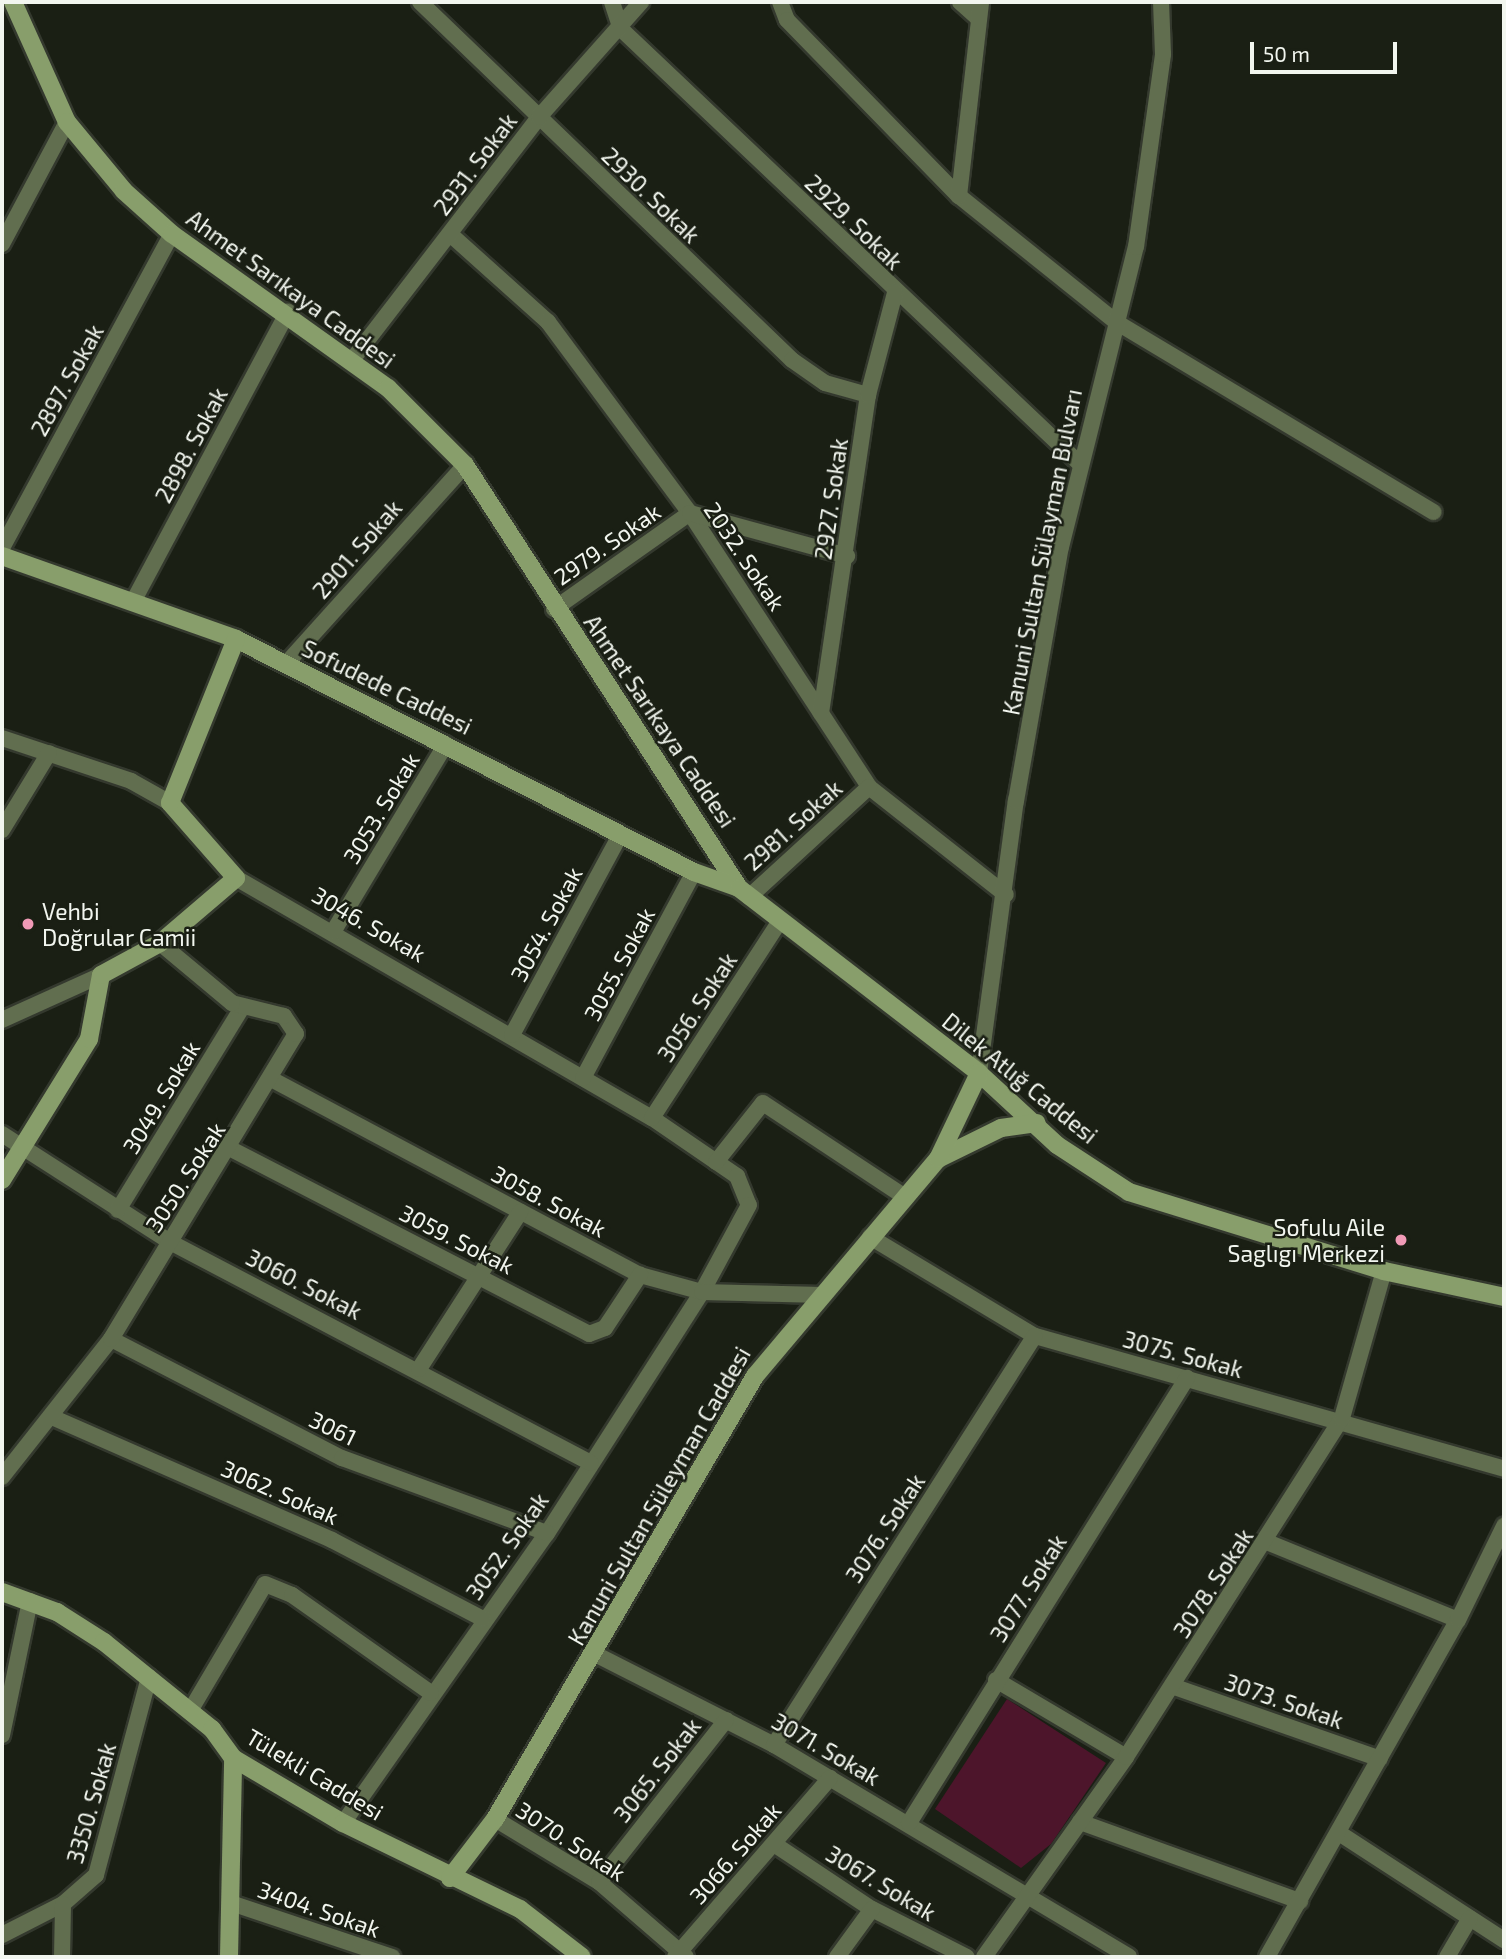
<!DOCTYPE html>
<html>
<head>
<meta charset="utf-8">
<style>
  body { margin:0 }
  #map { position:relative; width:1506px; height:1959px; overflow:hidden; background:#1a1f14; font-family:"Exo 2",sans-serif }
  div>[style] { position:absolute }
  .green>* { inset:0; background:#4d152b }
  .roads { filter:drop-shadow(2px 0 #34392e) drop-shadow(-2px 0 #34392e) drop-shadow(0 2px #34392e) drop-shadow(0 -2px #34392e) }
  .street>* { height:16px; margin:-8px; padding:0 8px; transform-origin:8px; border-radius:8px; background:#616e4f }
  .secondary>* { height:18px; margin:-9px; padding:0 9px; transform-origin:9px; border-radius:9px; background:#889e6b }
  .dots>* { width:19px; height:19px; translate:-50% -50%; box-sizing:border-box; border:4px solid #1a1f14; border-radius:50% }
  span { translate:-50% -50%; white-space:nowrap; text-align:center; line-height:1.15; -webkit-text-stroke:5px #1a1f14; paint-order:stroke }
  .street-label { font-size:23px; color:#f2f6ef }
  .poi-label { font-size:23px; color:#f2f6ef }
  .left { translate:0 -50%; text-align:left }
  .right { translate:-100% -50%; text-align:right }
  .frame { position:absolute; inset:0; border:4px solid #f2f6ef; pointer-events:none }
  .scale { position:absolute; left:1250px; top:42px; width:147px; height:32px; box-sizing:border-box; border:4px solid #f2f6ef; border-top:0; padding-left:9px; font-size:21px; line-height:24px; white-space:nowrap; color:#f2f6ef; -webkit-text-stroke:5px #1a1f14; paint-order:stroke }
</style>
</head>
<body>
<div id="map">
  <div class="green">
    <div style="clip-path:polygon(1007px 1699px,1106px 1763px,1051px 1844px,1021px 1868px,935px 1809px)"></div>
  </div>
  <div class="roads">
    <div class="street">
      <div style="left:420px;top:2px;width:516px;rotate:43.9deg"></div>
      <div style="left:792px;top:360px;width:40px;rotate:34.9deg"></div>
      <div style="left:825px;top:383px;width:45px;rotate:15.6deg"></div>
      <div style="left:612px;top:2px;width:28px;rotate:72deg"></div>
      <div style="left:621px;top:29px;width:631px;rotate:43.46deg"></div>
      <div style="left:780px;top:2px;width:19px;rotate:69deg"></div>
      <div style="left:787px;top:20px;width:246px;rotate:45.7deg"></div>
      <div style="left:959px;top:196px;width:201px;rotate:38.7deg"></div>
      <div style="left:1116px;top:322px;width:370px;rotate:30.9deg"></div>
      <div style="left:960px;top:2px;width:24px;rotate:42deg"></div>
      <div style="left:959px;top:196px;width:195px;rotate:-83.5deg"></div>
      <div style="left:450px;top:234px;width:132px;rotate:41.9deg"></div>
      <div style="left:548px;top:322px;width:238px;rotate:53.4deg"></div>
      <div style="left:690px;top:513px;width:327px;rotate:56.8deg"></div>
      <div style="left:869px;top:787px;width:174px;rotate:38.2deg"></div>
      <div style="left:2px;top:244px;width:138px;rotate:-62deg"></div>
      <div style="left:352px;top:360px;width:307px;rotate:-52.4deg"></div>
      <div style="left:539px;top:117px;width:154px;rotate:-48.4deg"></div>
      <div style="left:2px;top:548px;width:357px;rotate:-61.6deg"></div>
      <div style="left:134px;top:600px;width:327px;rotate:-61.9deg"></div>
      <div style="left:554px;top:609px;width:166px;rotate:-35.2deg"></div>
      <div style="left:690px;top:513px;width:163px;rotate:15.3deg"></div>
      <div style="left:286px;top:664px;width:268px;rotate:-48deg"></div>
      <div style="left:821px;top:713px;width:321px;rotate:-81.6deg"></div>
      <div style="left:868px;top:395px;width:106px;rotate:-75.2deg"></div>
      <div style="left:2px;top:738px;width:136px;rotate:18.4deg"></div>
      <div style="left:131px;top:781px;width:45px;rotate:29.4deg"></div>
      <div style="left:2px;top:830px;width:90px;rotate:-58.6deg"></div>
      <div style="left:236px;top:878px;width:480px;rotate:30deg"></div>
      <div style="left:652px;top:1118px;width:103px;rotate:34.3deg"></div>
      <div style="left:737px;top:1176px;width:31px;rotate:68deg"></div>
      <div style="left:749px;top:1205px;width:99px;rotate:118.4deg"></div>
      <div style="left:702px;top:1292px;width:287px;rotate:122.7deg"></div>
      <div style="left:547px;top:1533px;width:355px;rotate:125.1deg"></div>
      <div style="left:749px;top:897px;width:163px;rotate:-42.5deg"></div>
      <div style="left:333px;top:932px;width:219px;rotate:-59deg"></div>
      <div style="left:2px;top:1020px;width:109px;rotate:-24.4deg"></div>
      <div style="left:512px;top:1035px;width:227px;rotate:-61.6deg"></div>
      <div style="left:979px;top:1073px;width:275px;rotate:-82.3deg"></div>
      <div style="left:1016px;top:801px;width:258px;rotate:-80deg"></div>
      <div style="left:1061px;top:547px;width:309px;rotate:-76deg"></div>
      <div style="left:1136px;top:247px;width:195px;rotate:-82deg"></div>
      <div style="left:1163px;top:54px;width:52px;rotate:-92.2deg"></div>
      <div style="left:583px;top:1078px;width:234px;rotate:-61.7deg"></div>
      <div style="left:273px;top:1080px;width:416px;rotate:28deg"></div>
      <div style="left:640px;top:1275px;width:64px;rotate:15.3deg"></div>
      <div style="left:702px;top:1292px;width:120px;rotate:1.4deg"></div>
      <div style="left:652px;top:1118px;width:235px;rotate:-57deg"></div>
      <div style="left:2px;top:1134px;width:200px;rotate:32.7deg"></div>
      <div style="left:170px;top:1242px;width:475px;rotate:27.7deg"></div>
      <div style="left:231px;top:1149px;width:403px;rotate:27.3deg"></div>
      <div style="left:589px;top:1334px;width:17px;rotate:-21deg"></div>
      <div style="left:605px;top:1328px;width:64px;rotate:-56.6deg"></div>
      <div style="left:716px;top:1162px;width:75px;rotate:-51.5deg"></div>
      <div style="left:763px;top:1103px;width:170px;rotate:33.5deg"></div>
      <div style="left:118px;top:1210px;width:237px;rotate:-58.5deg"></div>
      <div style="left:870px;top:1237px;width:192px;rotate:31deg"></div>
      <div style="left:1035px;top:1336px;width:487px;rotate:15.8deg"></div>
      <div style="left:111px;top:1339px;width:260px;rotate:27.3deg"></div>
      <div style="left:342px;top:1458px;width:218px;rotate:20.1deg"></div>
      <div style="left:419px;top:1369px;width:187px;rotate:-57.2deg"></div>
      <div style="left:54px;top:1418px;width:304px;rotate:23.7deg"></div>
      <div style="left:332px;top:1540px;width:170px;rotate:27.6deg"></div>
      <div style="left:2px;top:1477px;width:176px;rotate:-51.7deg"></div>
      <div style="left:111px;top:1339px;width:357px;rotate:-58.8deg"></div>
      <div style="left:296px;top:1034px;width:22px;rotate:-124deg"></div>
      <div style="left:284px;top:1016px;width:54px;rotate:-166deg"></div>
      <div style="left:232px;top:1003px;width:94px;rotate:-140.2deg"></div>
      <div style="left:1267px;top:1542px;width:206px;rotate:22.2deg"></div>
      <div style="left:595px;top:1654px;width:201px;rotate:26.9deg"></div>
      <div style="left:774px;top:1745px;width:413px;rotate:30.8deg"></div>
      <div style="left:996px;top:1680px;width:151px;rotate:30.6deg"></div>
      <div style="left:1172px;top:1686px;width:220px;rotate:19.3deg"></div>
      <div style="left:190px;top:1711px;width:147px;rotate:-59.4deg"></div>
      <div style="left:265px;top:1584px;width:29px;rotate:22deg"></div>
      <div style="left:292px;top:1595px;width:170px;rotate:35.2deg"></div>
      <div style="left:2px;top:1735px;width:137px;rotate:-78.2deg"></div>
      <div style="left:774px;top:1745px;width:485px;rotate:-57.5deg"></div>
      <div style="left:495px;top:1819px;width:122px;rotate:31.2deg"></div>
      <div style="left:599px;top:1882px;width:115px;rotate:40.8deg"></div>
      <div style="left:1080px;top:1822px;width:234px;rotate:19.8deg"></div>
      <div style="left:909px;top:1823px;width:525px;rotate:-58.01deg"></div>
      <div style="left:1339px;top:1833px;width:197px;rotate:33deg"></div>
      <div style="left:774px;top:1844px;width:118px;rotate:33.6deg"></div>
      <div style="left:872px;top:1909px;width:106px;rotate:26.8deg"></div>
      <div style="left:599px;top:1882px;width:206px;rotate:-51.9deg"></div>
      <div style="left:231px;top:1903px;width:170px;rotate:18.5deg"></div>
      <div style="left:2px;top:1935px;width:68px;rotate:-26.9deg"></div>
      <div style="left:63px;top:1904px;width:44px;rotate:-41.3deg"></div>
      <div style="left:96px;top:1875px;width:205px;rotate:-75deg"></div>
      <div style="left:62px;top:1957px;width:53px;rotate:-88.9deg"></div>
      <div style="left:675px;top:1957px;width:237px;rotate:-49.1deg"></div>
      <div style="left:837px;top:1957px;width:59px;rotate:-53.9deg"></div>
      <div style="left:984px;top:1957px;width:245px;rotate:-54.6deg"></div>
      <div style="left:1126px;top:1757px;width:402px;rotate:-57.5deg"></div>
      <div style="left:1342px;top:1418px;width:153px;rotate:-74.1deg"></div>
      <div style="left:1267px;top:1957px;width:387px;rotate:-60.5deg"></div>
      <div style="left:1458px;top:1620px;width:105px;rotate:-63.9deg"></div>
      <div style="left:1447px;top:1957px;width:45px;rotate:-59.5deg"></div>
    </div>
    <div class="secondary">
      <div style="left:13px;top:2px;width:132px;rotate:65.8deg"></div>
      <div style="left:67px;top:122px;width:89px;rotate:50.4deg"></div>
      <div style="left:124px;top:191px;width:64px;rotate:41.9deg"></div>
      <div style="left:172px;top:234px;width:265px;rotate:35.5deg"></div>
      <div style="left:388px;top:388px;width:109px;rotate:45deg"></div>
      <div style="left:465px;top:465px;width:504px;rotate:57.07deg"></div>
      <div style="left:2px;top:556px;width:248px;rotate:19.5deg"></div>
      <div style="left:236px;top:639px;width:514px;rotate:26.96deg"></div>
      <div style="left:694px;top:872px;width:48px;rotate:19.6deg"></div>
      <div style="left:739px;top:888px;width:303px;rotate:37.6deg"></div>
      <div style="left:979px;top:1073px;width:106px;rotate:42.7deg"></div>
      <div style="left:1057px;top:1145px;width:86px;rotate:33.1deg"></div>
      <div style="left:1129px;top:1192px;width:267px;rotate:17.2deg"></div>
      <div style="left:1384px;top:1271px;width:123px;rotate:12.2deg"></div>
      <div style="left:938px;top:1159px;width:70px;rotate:-26.2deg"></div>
      <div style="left:1001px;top:1128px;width:36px;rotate:-8deg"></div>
      <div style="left:2px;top:1180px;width:166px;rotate:-58.3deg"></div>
      <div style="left:89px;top:1039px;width:65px;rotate:-79.4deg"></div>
      <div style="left:101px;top:975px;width:67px;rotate:-28.5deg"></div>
      <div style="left:160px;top:943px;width:100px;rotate:-40.5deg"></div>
      <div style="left:236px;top:878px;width:100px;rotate:-131.3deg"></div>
      <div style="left:170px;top:803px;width:177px;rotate:-68.1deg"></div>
      <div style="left:2px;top:1592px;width:59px;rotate:20deg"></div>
      <div style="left:57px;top:1612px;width:56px;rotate:32.6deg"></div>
      <div style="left:104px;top:1642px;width:139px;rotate:38.9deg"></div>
      <div style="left:212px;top:1729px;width:36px;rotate:54deg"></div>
      <div style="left:233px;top:1758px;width:128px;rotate:30.6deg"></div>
      <div style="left:343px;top:1823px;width:197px;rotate:25.9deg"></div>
      <div style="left:520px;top:1909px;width:78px;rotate:37.7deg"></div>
      <div style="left:450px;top:1878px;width:74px;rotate:-52.7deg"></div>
      <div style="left:495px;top:1819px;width:514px;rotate:-59.59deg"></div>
      <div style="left:755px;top:1376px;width:284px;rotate:-49.9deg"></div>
      <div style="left:938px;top:1159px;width:95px;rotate:-64.5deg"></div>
      <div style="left:229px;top:1957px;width:199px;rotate:-88.8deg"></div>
    </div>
  </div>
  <div class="dots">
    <div style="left:28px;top:924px;background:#f09ab6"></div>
    <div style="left:1401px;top:1240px;background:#f09ab6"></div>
  </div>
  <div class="street-label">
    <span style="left:475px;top:164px;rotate:-53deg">2931. Sokak</span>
    <span style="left:651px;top:195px;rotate:44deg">2930. Sokak</span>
    <span style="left:854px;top:222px;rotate:44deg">2929. Sokak</span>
    <span style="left:291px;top:289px;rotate:36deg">Ahmet Sarıkaya Caddesi</span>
    <span style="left:67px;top:380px;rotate:-61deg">2897. Sokak</span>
    <span style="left:191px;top:445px;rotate:-62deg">2898. Sokak</span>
    <span style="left:831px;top:499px;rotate:-82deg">2927. Sokak</span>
    <span style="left:607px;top:544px;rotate:-35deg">2979. Sokak</span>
    <span style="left:357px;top:549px;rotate:-49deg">2901. Sokak</span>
    <span style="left:1042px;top:552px;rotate:-79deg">Kanuni Sultan Sülayman Bulvarı</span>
    <span style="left:745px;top:556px;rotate:56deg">2032. Sokak</span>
    <span style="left:387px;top:687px;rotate:26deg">Sofudede Caddesi</span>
    <span style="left:660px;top:721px;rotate:56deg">Ahmet Sarıkaya Caddesi</span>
    <span style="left:381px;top:808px;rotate:-59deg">3053. Sokak</span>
    <span style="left:793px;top:825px;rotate:-42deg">2981. Sokak</span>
    <span style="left:369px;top:924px;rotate:30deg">3046. Sokak</span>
    <span style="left:546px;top:924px;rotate:-62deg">3054. Sokak</span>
    <span style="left:619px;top:964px;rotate:-62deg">3055. Sokak</span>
    <span style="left:697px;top:1007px;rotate:-57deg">3056. Sokak</span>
    <span style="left:1020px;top:1078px;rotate:39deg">Dilek Atlığ Caddesi</span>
    <span style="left:161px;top:1097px;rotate:-59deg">3049. Sokak</span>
    <span style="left:185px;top:1177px;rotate:-57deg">3050. Sokak</span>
    <span style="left:549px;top:1201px;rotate:28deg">3058. Sokak</span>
    <span style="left:457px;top:1239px;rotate:27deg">3059. Sokak</span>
    <span style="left:304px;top:1284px;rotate:27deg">3060. Sokak</span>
    <span style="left:1183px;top:1354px;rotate:15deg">3075. Sokak</span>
    <span style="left:333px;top:1428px;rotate:26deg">3061</span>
    <span style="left:280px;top:1492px;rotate:24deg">3062. Sokak</span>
    <span style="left:659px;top:1496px;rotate:-60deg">Kanuni Sultan Süleyman Caddesi</span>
    <span style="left:885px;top:1528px;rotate:-57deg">3076. Sokak</span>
    <span style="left:507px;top:1546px;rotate:-55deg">3052. Sokak</span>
    <span style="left:1213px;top:1583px;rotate:-57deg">3078. Sokak</span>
    <span style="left:1028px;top:1588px;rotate:-58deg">3077. Sokak</span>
    <span style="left:1284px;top:1701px;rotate:19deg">3073. Sokak</span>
    <span style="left:826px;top:1749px;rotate:30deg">3071. Sokak</span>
    <span style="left:657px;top:1770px;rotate:-52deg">3065. Sokak</span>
    <span style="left:315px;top:1774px;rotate:31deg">Tülekli Caddesi</span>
    <span style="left:91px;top:1803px;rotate:-74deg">3350. Sokak</span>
    <span style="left:571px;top:1841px;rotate:33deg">3070. Sokak</span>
    <span style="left:735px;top:1853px;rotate:-49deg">3066. Sokak</span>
    <span style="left:881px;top:1883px;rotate:31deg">3067. Sokak</span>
    <span style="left:319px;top:1909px;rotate:19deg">3404. Sokak</span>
  </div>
  <div class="poi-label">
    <span class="left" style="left:42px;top:924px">Vehbi<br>Doğrular Camii</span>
    <span class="right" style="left:1385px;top:1240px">Sofulu Aile<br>Saglıgı Merkezi</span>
  </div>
  <div class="frame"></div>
  <div class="scale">50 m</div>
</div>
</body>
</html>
